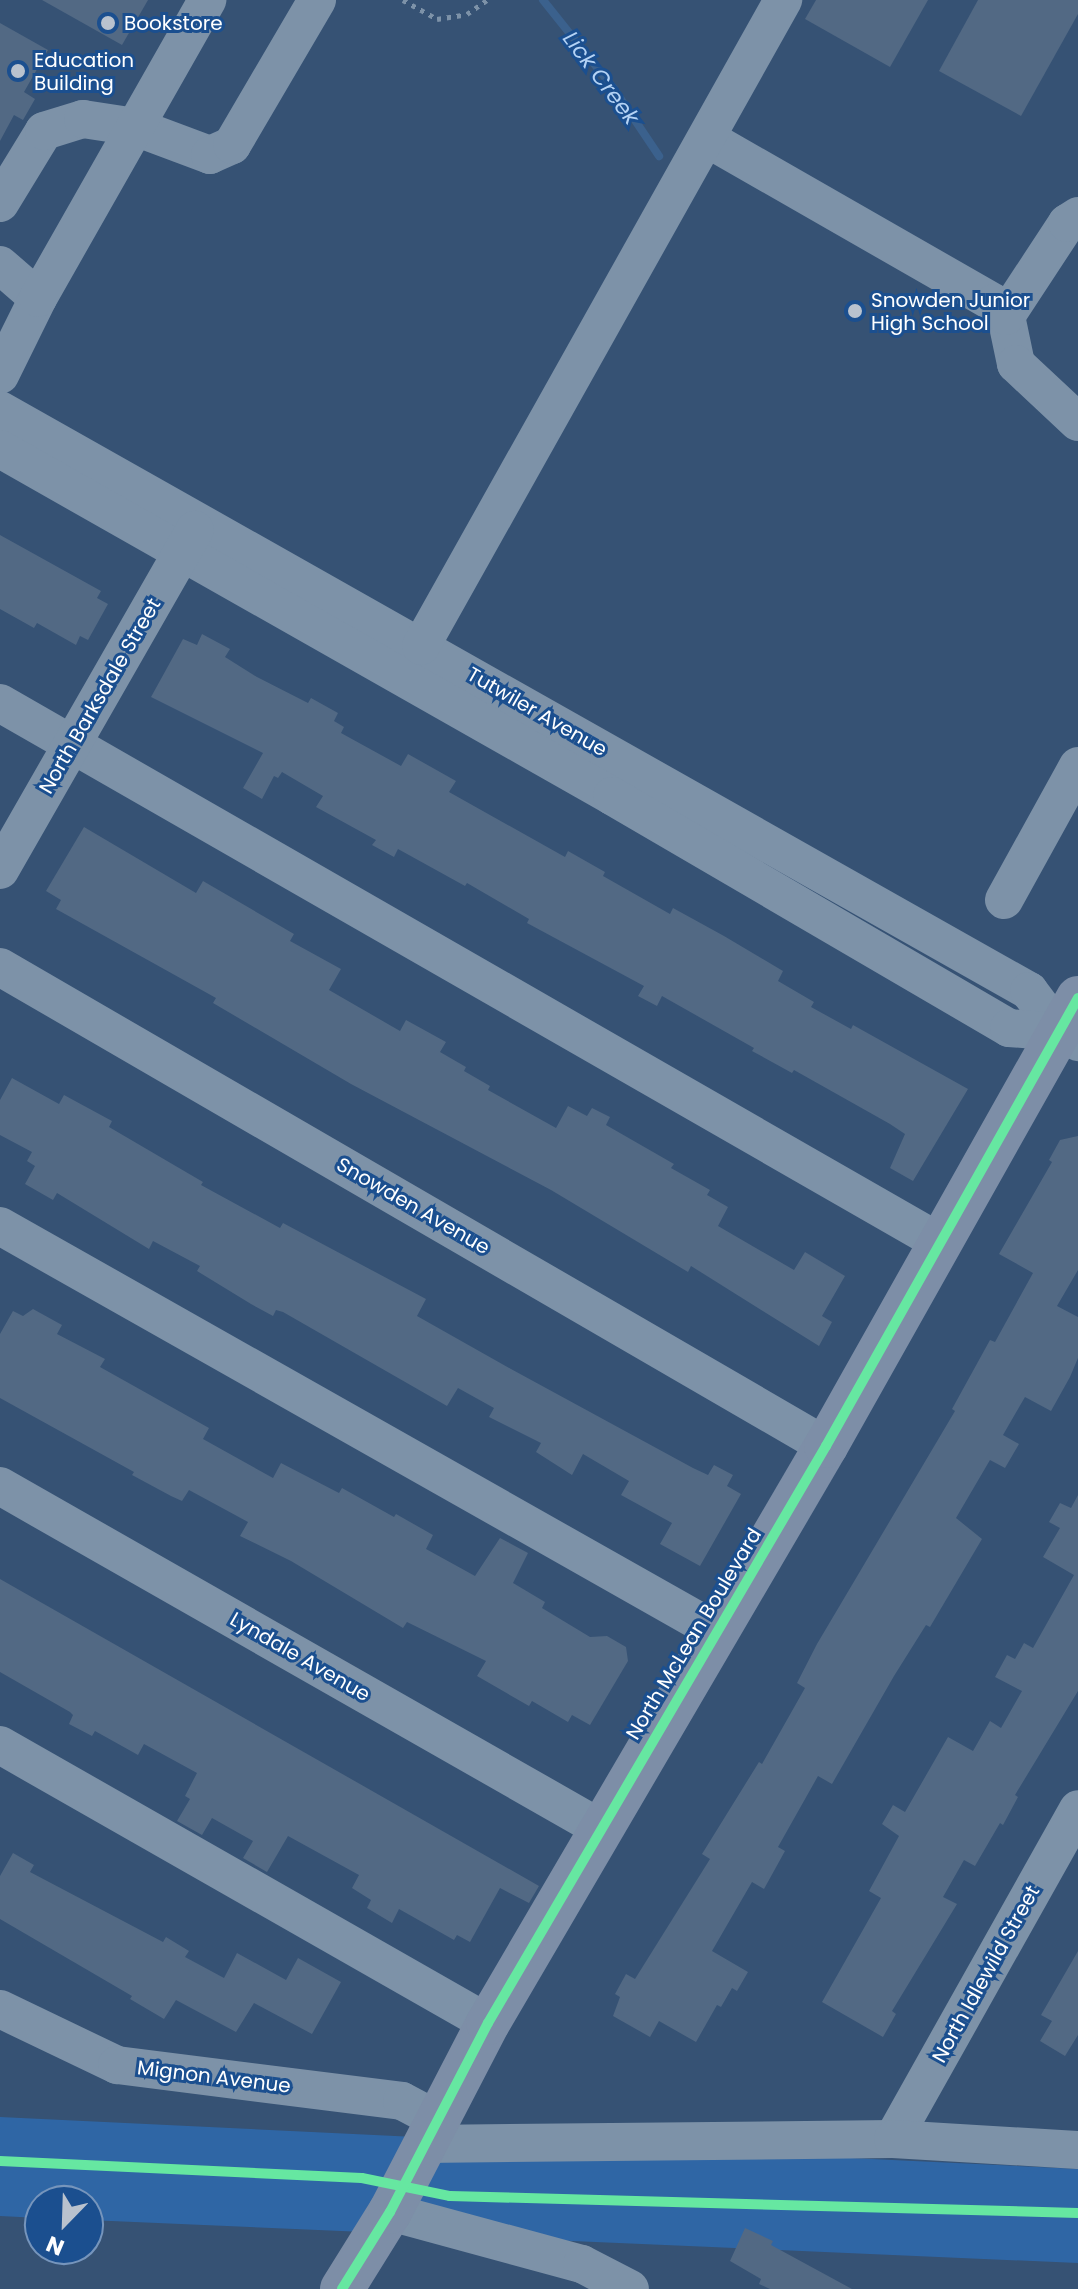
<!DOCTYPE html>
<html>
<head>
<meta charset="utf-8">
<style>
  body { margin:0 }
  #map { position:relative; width:1078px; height:2289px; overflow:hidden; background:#365274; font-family:Poppins,sans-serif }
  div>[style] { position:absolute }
  .green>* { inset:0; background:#2f66a5 }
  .stream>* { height:8px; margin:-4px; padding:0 4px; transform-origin:4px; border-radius:4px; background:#3b618d }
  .building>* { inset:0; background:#526984 }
  .path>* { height:5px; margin-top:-2.5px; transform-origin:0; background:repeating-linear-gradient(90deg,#7d92a8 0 4px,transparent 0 10px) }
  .minor>* { height:38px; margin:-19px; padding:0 19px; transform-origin:19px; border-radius:19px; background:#7d92a8 }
  .major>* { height:44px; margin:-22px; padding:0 22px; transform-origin:22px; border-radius:22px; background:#7d8ea7 }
  .cycleway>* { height:10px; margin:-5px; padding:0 5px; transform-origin:5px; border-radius:5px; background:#66e7a1 }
  .dots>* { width:22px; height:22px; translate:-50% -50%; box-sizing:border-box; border:4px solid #1b4f8f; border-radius:50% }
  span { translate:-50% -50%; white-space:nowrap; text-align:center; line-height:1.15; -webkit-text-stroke:6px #1b4f8f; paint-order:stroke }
  .poi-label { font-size:20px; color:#fff }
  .left { translate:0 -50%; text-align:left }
  .street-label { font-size:20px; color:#fff }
  .water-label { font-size:22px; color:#b5d3f5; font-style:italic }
  .north { position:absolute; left:24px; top:2185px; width:80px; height:80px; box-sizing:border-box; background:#1b4f8f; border:2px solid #7695bc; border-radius:50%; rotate:203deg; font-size:22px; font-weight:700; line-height:32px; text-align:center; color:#fff }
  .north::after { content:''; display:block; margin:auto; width:28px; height:36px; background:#b9c2ce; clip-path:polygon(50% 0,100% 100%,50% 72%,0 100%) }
</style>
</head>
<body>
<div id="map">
  <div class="green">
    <div style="clip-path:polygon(0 2117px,1078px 2169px,1078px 2263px,88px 2220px,88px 2201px,40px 2201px,40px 2218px,0 2216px)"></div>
  </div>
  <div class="stream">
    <div style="left:543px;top:0;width:114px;rotate:51.4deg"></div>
    <div style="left:614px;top:89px;width:81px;rotate:56.1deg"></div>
  </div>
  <div class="building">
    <div style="clip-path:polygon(42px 0,148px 0,122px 45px)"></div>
    <div style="clip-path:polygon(816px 0,928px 0,890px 67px,805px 19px)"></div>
    <div style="clip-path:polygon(978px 0,1078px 0,1078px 14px,1021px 116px,939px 71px)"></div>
    <div style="clip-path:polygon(0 23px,48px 50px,24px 92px,35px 99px,23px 120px,14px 115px,0 141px)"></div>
    <div style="clip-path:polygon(0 535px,101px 591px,97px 598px,108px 604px,88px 640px,80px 636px,76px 645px,37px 623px,34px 628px,0 609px)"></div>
    <div style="clip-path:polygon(202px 634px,230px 649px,225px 657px,257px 677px,308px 703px,311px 698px,338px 713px,334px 721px,344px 727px,341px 733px,401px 766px,408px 754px,456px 781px,449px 792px,565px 857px,568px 851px,605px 872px,603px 876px,670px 914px,673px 908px,724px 936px,783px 971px,778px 981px,814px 1002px,811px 1007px,851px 1029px,853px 1025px,968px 1089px,913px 1181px,890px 1168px,905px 1134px,890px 1124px,794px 1070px,792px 1073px,752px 1051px,754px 1048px,662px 996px,657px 1006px,638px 996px,644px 986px,527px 923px,529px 919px,467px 883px,465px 886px,398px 849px,394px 857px,372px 845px,376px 840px,316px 807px,323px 796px,282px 772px,278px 778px,274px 776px,262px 799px,243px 788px,263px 753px,151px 697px,183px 639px,197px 645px)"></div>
    <div style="clip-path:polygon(84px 827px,196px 893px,203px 881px,294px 934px,290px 941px,341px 969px,329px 990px,400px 1031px,406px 1020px,446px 1042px,440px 1052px,466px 1067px,464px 1071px,490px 1086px,488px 1090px,556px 1128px,568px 1106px,587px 1116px,592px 1108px,610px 1117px,606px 1125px,674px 1164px,671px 1168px,710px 1190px,707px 1195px,728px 1207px,718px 1226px,794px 1270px,805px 1252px,845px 1276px,822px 1316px,832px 1322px,819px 1346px,691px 1266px,688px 1272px,551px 1190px,351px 1084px,213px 1003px,216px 998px,56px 909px,61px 900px,46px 891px)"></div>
    <div style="clip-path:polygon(12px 1078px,59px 1104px,64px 1095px,112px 1121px,109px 1127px,203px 1182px,201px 1185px,280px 1228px,283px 1223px,426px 1299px,417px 1316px,511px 1369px,693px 1468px,708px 1475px,714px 1465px,733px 1475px,727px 1486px,741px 1494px,700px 1566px,660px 1544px,672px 1523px,621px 1495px,629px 1481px,583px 1454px,572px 1475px,536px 1452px,541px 1443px,489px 1417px,494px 1408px,458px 1388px,447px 1406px,283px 1312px,276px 1310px,273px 1316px,251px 1304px,197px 1271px,200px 1266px,153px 1241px,149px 1249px,57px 1193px,53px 1200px,25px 1184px,35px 1166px,27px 1161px,32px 1152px,0 1135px,0 1100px)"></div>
    <div style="clip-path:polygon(1078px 1136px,1078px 1270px,1057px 1306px,1078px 1317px,1078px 1358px,1070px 1377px,1051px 1411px,1025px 1397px,1003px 1435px,1019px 1444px,1005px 1468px,990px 1460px,956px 1518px,982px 1539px,930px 1627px,926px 1625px,894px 1676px,832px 1784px,818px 1776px,778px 1847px,785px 1851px,764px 1889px,752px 1882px,712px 1951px,748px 1972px,737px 1991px,732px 1988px,721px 2007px,717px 2005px,696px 2042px,659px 2021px,650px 2037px,613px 2016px,620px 1997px,615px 1994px,626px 1974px,635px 1979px,710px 1859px,702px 1854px,759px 1762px,762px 1764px,805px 1688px,797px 1683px,817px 1644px,955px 1411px,952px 1409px,990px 1340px,995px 1342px,1033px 1273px,999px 1254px,1052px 1162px,1049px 1160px,1060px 1140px)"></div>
    <div style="clip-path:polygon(33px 1309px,62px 1325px,57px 1334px,105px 1359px,100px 1367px,209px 1428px,203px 1439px,273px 1478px,281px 1463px,339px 1493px,342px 1488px,394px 1517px,396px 1514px,433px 1535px,426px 1549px,475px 1576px,500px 1538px,528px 1553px,513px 1583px,545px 1602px,542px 1608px,590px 1637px,607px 1636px,626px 1647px,628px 1661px,590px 1725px,572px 1715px,568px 1722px,532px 1701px,529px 1706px,477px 1676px,486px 1661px,407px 1622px,403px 1628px,291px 1561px,240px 1536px,248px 1522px,189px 1490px,182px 1501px,171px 1496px,132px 1475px,134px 1472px,0 1398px,0 1334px,13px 1311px,23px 1316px)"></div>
    <div style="clip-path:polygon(1078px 1495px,1078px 1691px,1015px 1795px,1018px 1797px,1003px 1825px,1000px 1823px,975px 1866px,964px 1860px,943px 1897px,957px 1904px,892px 2011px,896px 2014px,883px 2037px,822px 2002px,881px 1898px,869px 1891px,899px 1836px,882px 1824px,893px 1805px,905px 1812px,948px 1737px,973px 1751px,990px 1721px,1001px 1728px,1022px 1691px,995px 1677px,1007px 1655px,1015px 1659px,1024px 1643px,1033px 1648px,1074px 1575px,1043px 1557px,1060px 1528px,1049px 1522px,1060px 1503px,1071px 1508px)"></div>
    <div style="clip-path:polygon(0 1579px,539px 1886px,529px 1903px,500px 1888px,470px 1942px,457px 1935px,454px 1940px,399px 1909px,392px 1923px,367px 1908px,371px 1900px,352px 1888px,359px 1875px,288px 1836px,267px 1872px,243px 1858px,253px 1841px,212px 1818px,202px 1835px,177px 1821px,190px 1799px,185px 1796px,197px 1773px,144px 1744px,138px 1755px,95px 1731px,92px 1736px,69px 1724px,73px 1715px,70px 1712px,0 1672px)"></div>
    <div style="clip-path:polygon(13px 1853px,34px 1865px,30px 1872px,163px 1942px,166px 1937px,189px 1951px,185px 1957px,224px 1978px,237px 1953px,286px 1980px,298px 1958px,341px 1982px,312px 2034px,254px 2003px,236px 2032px,176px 2000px,164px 2019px,130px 1999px,132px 1996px,0 1919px,0 1876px)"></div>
    <div style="clip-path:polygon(1078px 1951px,1078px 2035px,1065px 2056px,1040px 2041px,1052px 2021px,1041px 2015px)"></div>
    <div style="clip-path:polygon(745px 2228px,773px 2241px,771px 2245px,852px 2289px,770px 2289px,759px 2284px,761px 2279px,730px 2261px)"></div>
  </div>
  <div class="path">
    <div style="left:403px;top:0;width:39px;rotate:29deg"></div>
    <div style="left:437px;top:19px;width:30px;rotate:-9deg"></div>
    <div style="left:467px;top:14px;width:24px;rotate:-35deg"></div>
  </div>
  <div class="minor">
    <div style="left:708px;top:139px;width:330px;rotate:29.8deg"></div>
    <div style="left:994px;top:303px;width:18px;rotate:47deg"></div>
    <div style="left:1006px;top:316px;width:49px;rotate:78.2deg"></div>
    <div style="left:1016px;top:364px;width:85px;rotate:43.1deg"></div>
    <div style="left:0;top:203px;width:84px;rotate:-58.6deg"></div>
    <div style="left:44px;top:131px;width:41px;rotate:-17.1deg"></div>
    <div style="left:83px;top:119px;width:53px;rotate:8.7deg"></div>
    <div style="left:135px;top:127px;width:80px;rotate:20.5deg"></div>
    <div style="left:210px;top:155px;width:24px;rotate:-24deg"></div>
    <div style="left:232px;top:145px;width:168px;rotate:-59.6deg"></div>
    <div style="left:0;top:265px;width:50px;rotate:41deg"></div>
    <div style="left:1006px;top:316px;width:111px;rotate:-56.7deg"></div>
    <div style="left:1067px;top:223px;width:13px;rotate:-32deg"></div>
    <div style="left:0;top:375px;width:86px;rotate:-63.7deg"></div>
    <div style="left:38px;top:298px;width:343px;rotate:-60.4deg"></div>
    <div style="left:0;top:410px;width:1182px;rotate:29.45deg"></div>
    <div style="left:1029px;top:991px;width:51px;rotate:52.9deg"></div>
    <div style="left:1060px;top:1032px;width:21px;rotate:29deg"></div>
    <div style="left:0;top:449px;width:704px;rotate:29.55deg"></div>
    <div style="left:612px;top:796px;width:460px;rotate:30.3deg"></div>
    <div style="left:1009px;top:1028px;width:51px;rotate:4.5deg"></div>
    <div style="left:421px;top:646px;width:741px;rotate:-60.73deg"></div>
    <div style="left:0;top:703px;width:1085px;rotate:29.85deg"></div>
    <div style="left:0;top:870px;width:392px;rotate:-60.2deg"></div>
    <div style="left:1004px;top:900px;width:153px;rotate:-61.1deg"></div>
    <div style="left:0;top:967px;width:955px;rotate:30.11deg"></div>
    <div style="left:0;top:1226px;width:825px;rotate:29.49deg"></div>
    <div style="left:0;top:1486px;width:691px;rotate:29.68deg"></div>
    <div style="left:0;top:1745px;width:562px;rotate:29.67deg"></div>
    <div style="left:0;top:2009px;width:130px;rotate:25.6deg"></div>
    <div style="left:117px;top:2065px;width:287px;rotate:7.2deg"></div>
    <div style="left:402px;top:2101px;width:38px;rotate:28deg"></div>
    <div style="left:893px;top:2139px;width:378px;rotate:-60.7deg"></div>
    <div style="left:423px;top:2144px;width:470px;rotate:-0.6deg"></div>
    <div style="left:893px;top:2139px;width:185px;rotate:3.4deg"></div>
    <div style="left:390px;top:2212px;width:199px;rotate:15.2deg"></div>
    <div style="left:582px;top:2264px;width:54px;rotate:27.5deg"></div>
  </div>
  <div class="major">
    <div style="left:342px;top:2289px;width:91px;rotate:-58.1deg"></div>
    <div style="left:390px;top:2212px;width:213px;rotate:-62.6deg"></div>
    <div style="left:488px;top:2023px;width:669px;rotate:-59.64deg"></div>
    <div style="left:826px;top:1446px;width:514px;rotate:-60.64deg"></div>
  </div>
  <div class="cycleway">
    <div style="left:0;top:2161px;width:362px;rotate:2.7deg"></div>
    <div style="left:362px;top:2178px;width:90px;rotate:11.6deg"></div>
    <div style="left:450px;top:2196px;width:628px;rotate:1.55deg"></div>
    <div style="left:342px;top:2289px;width:91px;rotate:-58.1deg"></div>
    <div style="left:390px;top:2212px;width:213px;rotate:-62.6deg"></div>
    <div style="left:488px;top:2023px;width:669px;rotate:-59.64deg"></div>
    <div style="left:826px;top:1446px;width:514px;rotate:-60.64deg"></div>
  </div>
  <div class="dots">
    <div style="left:108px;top:23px;background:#b9c2ce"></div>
    <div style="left:18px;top:71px;background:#b9c2ce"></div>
    <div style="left:855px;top:311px;background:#b9c2ce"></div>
  </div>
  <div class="poi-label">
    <span class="left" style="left:124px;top:23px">Bookstore</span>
    <span class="left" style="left:34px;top:72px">Education<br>Building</span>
    <span class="left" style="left:871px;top:312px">Snowden Junior<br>High School</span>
  </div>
  <div class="street-label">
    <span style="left:100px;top:696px;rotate:-60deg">North Barksdale Street</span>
    <span style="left:537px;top:712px;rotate:30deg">Tutwiler Avenue</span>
    <span style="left:413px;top:1206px;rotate:30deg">Snowden Avenue</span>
    <span style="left:694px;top:1634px;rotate:-59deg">North McLean Boulevard</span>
    <span style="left:300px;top:1657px;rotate:30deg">Lyndale Avenue</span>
    <span style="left:986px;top:1974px;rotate:-61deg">North Idlewild Street</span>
    <span style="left:214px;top:2077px;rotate:7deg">Mignon Avenue</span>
  </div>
  <div class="water-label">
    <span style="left:601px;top:78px;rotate:53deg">Lick Creek</span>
  </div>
  <div class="north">N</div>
</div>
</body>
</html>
